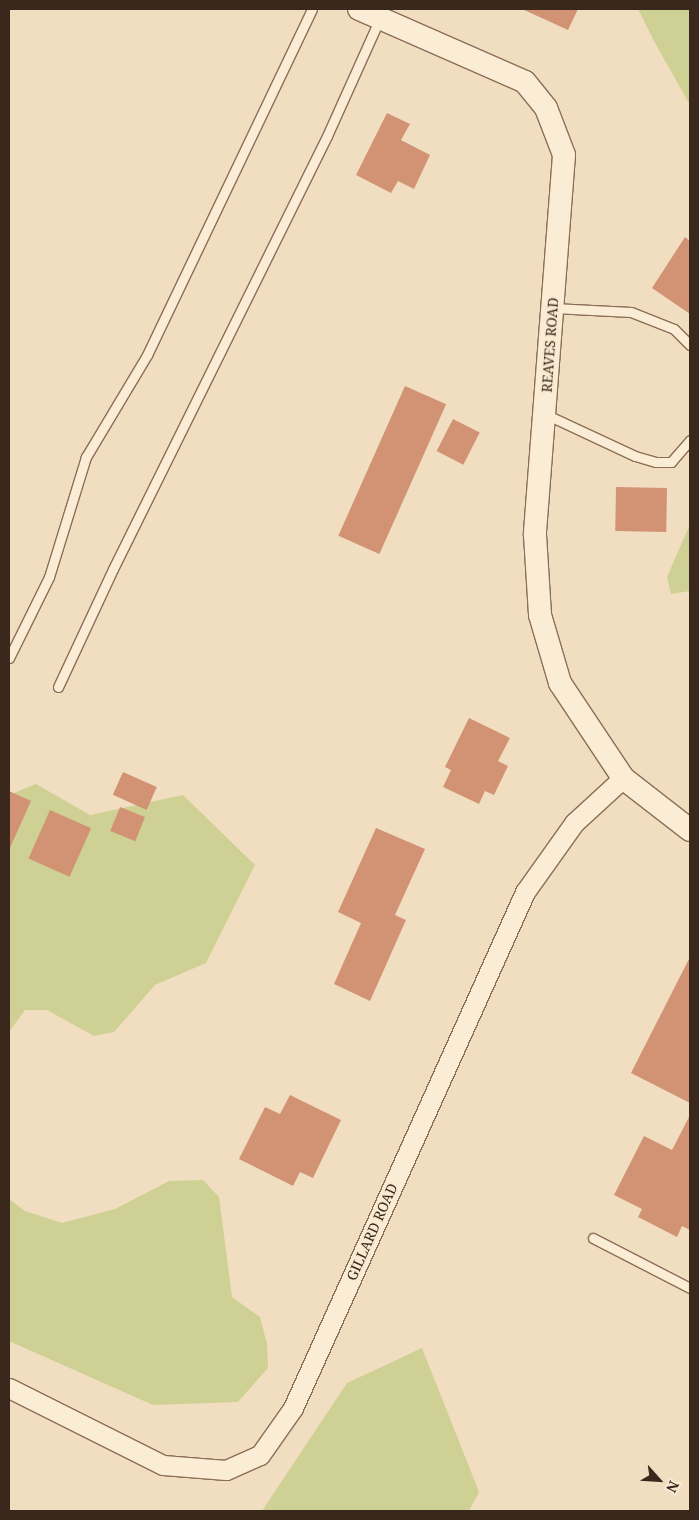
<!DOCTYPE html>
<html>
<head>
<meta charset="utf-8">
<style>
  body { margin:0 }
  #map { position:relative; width:699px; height:1520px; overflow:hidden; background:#f1dec1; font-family:"Noto Serif",serif }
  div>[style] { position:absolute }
  .green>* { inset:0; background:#ced094 }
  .building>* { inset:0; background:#d29374; transform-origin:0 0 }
  .roads { filter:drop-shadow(1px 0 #8c6e57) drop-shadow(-1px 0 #8c6e57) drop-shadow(0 1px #8c6e57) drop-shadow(0 -1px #8c6e57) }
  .service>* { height:9px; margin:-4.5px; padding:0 4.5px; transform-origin:4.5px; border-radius:4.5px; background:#fbecd5 }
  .minor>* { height:19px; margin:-9.5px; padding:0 9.5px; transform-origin:9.5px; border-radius:9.5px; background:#fbecd5 }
  .tertiary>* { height:22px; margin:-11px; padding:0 11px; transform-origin:11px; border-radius:11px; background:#fbecd5 }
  span { translate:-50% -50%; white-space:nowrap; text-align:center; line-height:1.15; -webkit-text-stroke:4px #f8e9d1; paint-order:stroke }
  .street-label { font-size:14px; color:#3a281c }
  .frame { position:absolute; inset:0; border:10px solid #3a281c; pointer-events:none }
  .north { position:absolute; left:634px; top:1455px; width:50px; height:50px; -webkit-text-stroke:4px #f8e9d1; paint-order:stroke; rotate:116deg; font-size:14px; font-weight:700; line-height:20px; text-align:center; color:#3a281c }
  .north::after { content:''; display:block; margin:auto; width:18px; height:22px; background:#3a281c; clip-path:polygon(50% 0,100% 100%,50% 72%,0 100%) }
</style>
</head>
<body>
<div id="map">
  <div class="green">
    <div style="clip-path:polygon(638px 9px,690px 9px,690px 105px,654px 41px)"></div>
    <div style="clip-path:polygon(690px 524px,690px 591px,671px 594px,667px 577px)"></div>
    <div style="clip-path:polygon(36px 784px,90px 815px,183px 795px,255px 865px,206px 963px,155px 985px,114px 1032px,94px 1036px,47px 1010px,25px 1010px,9px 1032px,9px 795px)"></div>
    <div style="clip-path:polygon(203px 1180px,219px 1197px,232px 1297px,260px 1317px,267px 1344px,268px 1368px,238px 1402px,153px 1405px,9px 1341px,9px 1199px,25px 1211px,62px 1223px,115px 1209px,169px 1181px)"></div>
    <div style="clip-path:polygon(422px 1348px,479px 1492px,469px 1511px,262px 1511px,347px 1383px)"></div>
  </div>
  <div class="building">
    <div style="clip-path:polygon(522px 9px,578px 9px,568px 30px)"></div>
    <div style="clip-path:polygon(387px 113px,410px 124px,401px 140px,430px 155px,414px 189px,398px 181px,391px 193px,356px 175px)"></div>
    <div style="clip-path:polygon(685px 237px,690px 241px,690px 314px,652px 288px)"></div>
    <div style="left:405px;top:386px;width:45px;height:164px;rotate:24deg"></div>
    <div style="left:453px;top:419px;width:30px;height:36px;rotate:27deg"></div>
    <div style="left:616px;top:487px;width:51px;height:44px;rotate:1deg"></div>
    <div style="clip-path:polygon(469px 718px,510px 738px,498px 761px,508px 766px,494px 795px,485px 791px,479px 804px,443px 787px,451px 770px,445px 767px)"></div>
    <div style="left:123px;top:772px;width:37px;height:25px;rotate:24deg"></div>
    <div style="clip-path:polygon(9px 791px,31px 801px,9px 850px)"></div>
    <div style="left:120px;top:807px;width:27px;height:26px;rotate:22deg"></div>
    <div style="left:50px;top:810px;width:45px;height:53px;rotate:24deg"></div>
    <div style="clip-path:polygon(376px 828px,425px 849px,395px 915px,406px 920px,370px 1001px,334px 984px,361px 923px,338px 912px)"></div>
    <div style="clip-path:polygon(690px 957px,690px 1103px,631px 1073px)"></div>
    <div style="clip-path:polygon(290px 1095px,341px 1120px,313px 1178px,300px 1172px,293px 1186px,239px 1159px,265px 1107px,280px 1114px)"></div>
    <div style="clip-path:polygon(690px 1115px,690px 1230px,682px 1226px,677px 1237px,638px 1217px,642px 1209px,614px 1195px,644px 1136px,672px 1150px)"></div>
  </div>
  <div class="roads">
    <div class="service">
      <div style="left:553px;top:308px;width:78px;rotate:2.9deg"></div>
      <div style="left:631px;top:312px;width:46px;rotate:21.6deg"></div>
      <div style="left:674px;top:329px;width:23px;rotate:45deg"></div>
      <div style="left:545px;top:414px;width:99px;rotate:25deg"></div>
      <div style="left:635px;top:456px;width:22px;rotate:16deg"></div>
      <div style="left:656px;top:462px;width:15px"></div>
      <div style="left:671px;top:462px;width:29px;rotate:-49deg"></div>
      <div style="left:9px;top:658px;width:90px;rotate:-63.7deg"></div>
      <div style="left:49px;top:577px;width:126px;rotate:-72.9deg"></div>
      <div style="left:86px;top:457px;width:119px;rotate:-59.1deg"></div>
      <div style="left:147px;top:355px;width:383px;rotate:-64.5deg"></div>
      <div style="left:58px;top:687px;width:130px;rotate:-65deg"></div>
      <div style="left:113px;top:569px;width:483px;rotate:-63.7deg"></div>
      <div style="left:327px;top:136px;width:129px;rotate:-65.8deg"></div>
      <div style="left:593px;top:1238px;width:109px;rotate:27.3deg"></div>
    </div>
    <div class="minor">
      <div style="left:9px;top:1388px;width:172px;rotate:26.6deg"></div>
      <div style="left:163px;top:1465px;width:63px;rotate:4.5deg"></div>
      <div style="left:226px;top:1470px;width:37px;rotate:-24deg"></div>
      <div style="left:260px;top:1455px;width:57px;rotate:-54.9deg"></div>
      <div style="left:293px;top:1408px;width:566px;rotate:-65.79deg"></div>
      <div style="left:525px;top:892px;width:85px;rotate:-54.6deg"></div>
      <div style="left:574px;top:823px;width:67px;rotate:-42.6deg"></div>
    </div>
    <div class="tertiary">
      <div style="left:359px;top:9px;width:181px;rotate:23.7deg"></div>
      <div style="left:525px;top:82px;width:33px;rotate:51deg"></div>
      <div style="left:546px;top:108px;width:50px;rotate:69deg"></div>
      <div style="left:564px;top:155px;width:381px;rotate:94.4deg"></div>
      <div style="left:535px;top:535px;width:80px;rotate:86.4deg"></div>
      <div style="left:540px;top:615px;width:71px;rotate:73.6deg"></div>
      <div style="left:560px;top:683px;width:114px;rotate:56.4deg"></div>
      <div style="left:623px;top:778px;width:85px;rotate:37.8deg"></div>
    </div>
  </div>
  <div class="street-label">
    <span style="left:550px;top:345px;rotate:-86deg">REAVES ROAD</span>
    <span style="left:372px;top:1232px;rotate:-66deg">GILLARD ROAD</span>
  </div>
  <div class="frame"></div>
  <div class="north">N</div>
</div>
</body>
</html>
